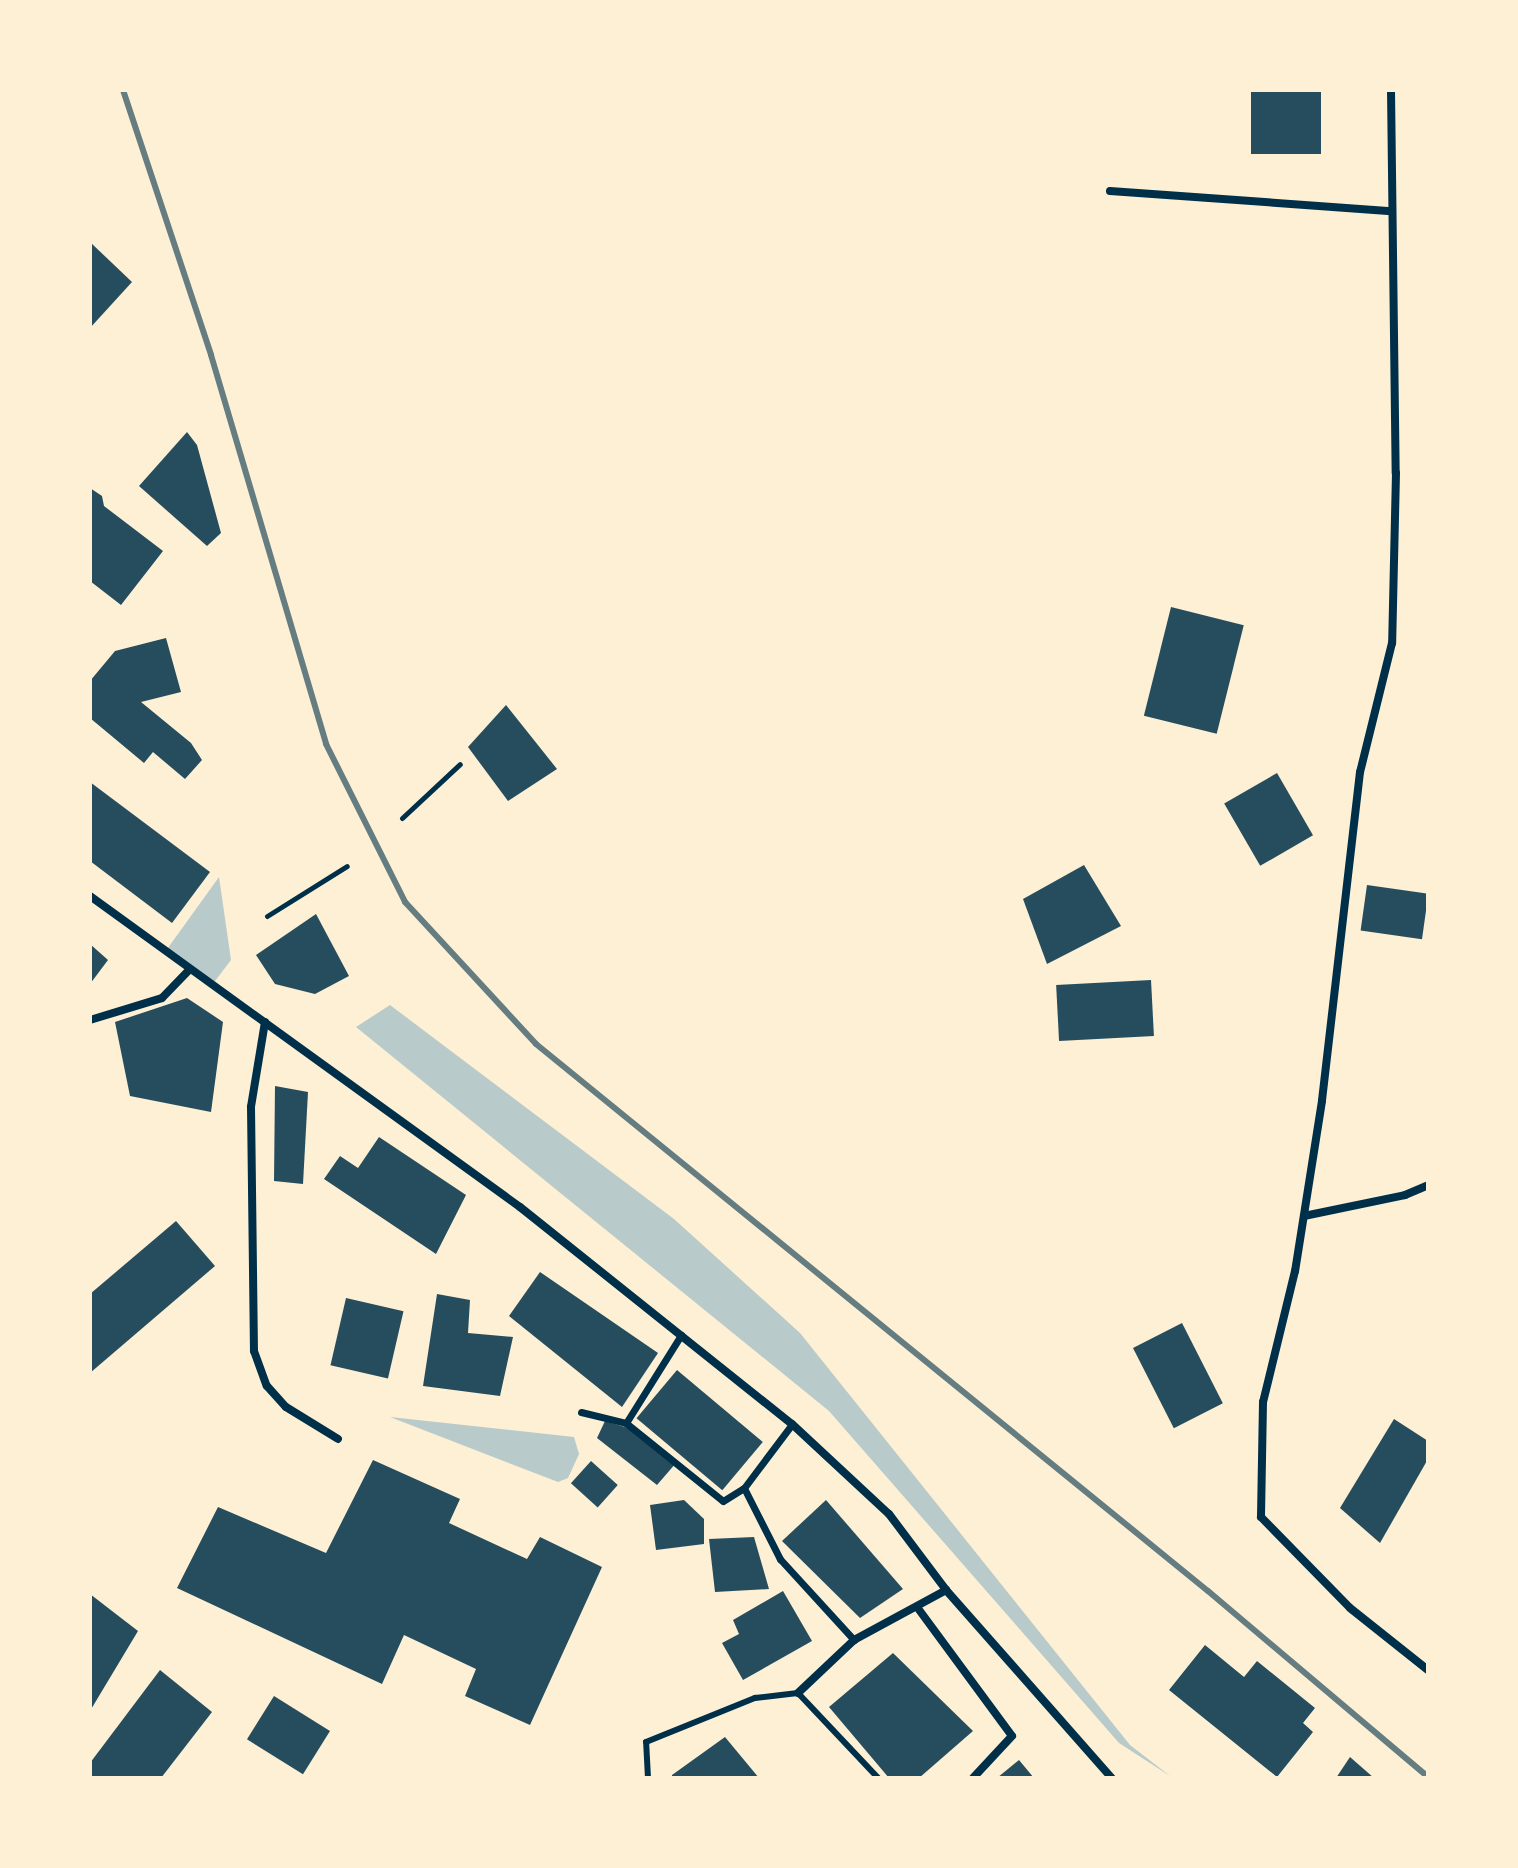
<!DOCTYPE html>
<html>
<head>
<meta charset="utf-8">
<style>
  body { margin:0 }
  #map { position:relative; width:1518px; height:1868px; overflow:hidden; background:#fdf0d5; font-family:Jost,sans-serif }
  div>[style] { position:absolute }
  .green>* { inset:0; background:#b9caca }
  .building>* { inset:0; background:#264d5e; transform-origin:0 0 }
  .path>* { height:5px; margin:-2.5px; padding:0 2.5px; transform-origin:2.5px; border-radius:2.5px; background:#003049 }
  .service>* { height:6px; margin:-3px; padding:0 3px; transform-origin:3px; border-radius:3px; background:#003049 }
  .pedestrian>* { height:7px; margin:-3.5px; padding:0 3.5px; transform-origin:3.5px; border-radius:3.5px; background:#003049 }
  .minor>* { height:8px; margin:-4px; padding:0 4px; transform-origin:4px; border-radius:4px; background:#003049 }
  .rail>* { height:6px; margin:-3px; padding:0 3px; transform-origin:3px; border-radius:3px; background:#657d81 }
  span { translate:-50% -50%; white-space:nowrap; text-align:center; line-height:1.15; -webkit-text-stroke:7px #fdf0d5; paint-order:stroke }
  .frame { position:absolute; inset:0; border:92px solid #fdf0d5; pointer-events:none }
</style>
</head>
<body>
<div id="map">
  <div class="green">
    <div style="clip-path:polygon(219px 877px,231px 960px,212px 985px,165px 952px)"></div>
    <div style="clip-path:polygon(390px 1005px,674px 1219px,800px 1333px,1130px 1745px,1170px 1776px,1119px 1743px,829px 1411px,356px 1027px)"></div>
    <div style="clip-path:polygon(390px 1417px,574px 1437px,579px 1454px,568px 1478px,558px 1482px)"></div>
  </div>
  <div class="building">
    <div style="left:1251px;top:90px;width:70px;height:64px"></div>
    <div style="clip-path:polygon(90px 242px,132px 282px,90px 328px)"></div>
    <div style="clip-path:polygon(187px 432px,197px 445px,221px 533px,207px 546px,139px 486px)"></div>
    <div style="clip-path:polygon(90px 488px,102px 496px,104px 506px,163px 551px,121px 605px,90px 581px)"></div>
    <div style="left:1171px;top:607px;width:75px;height:112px;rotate:14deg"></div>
    <div style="clip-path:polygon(166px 638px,181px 692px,141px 702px,191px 743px,202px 760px,185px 779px,153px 752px,144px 763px,90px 718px,90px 681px,115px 651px)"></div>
    <div style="clip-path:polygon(506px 705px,557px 769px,508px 801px,468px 747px)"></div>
    <div style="left:1277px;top:773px;width:72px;height:61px;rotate:60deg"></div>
    <div style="clip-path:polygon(90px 782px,210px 872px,172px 923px,90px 861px)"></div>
    <div style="clip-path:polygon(1084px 865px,1121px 926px,1047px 964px,1023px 899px)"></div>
    <div style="left:1367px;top:885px;width:62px;height:46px;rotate:8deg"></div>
    <div style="clip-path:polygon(316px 914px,349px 976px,315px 994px,275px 984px,256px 955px)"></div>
    <div style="clip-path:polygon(90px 944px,108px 960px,90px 984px)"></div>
    <div style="left:1151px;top:980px;width:56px;height:95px;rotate:87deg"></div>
    <div style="clip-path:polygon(187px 998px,223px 1022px,211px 1112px,130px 1096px,115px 1022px)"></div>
    <div style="clip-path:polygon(275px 1086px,308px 1092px,303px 1184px,274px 1181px)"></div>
    <div style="clip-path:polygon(379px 1137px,466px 1195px,436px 1254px,324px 1179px,340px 1156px,358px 1168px)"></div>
    <div style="clip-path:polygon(176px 1221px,215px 1266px,90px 1373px,90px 1294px)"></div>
    <div style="clip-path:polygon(540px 1272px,658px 1353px,622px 1407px,509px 1316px)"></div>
    <div style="clip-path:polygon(437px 1294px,470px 1300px,468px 1333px,513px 1337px,500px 1396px,423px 1386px)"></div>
    <div style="left:346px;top:1298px;width:59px;height:69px;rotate:13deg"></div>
    <div style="left:1182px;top:1323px;width:90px;height:55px;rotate:63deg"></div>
    <div style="left:677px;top:1370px;width:112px;height:63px;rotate:40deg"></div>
    <div style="clip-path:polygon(1394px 1419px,1428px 1441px,1428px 1459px,1380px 1543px,1340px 1508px)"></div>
    <div style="clip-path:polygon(605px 1421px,635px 1430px,676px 1463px,657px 1485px,597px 1438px)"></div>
    <div style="clip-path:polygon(373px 1460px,460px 1499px,449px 1523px,527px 1559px,540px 1537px,602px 1567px,530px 1725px,465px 1696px,476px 1669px,404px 1635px,382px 1684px,177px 1588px,218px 1507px,326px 1553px)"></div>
    <div style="left:591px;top:1461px;width:36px;height:30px;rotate:42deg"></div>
    <div style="clip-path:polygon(684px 1500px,704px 1519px,704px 1544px,656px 1550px,650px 1505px)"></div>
    <div style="clip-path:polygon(826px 1500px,903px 1589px,860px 1618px,782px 1541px)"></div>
    <div style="clip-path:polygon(754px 1537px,769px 1589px,715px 1592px,709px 1539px)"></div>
    <div style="clip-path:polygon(783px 1591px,812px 1641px,743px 1680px,722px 1643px,739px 1634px,733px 1620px)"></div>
    <div style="clip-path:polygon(90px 1594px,138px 1631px,90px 1711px)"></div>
    <div style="clip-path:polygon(1205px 1645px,1244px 1677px,1257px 1661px,1315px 1708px,1303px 1723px,1313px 1732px,1277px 1777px,1169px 1690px)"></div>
    <div style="clip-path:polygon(893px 1653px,973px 1731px,919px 1778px,889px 1778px,829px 1707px)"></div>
    <div style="clip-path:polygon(160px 1670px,212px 1712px,161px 1778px,90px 1778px,90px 1763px)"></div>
    <div style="left:274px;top:1696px;width:66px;height:51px;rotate:32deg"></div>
    <div style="clip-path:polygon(725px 1737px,759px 1778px,672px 1778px,672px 1775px)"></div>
    <div style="clip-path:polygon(1350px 1757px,1374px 1778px,1336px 1778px)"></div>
    <div style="clip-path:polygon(1019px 1760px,1034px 1778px,997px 1778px)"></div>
  </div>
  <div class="path">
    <div style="left:402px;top:818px;width:79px;rotate:-43deg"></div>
    <div style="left:267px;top:916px;width:94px;rotate:-32deg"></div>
  </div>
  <div class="service">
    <div style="left:648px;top:1778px;width:36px;rotate:-93deg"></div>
    <div style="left:646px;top:1742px;width:118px;rotate:-22deg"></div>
    <div style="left:755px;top:1698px;width:43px;rotate:-6.6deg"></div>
    <div style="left:798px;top:1693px;width:117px;rotate:46.7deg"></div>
  </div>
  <div class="pedestrian">
    <div style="left:581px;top:1412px;width:46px;rotate:13.7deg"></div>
    <div style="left:626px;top:1423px;width:124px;rotate:38.8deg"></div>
    <div style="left:723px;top:1501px;width:25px;rotate:-32deg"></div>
    <div style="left:744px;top:1488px;width:80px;rotate:63.1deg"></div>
    <div style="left:780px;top:1559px;width:110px;rotate:47.6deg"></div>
    <div style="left:626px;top:1423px;width:104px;rotate:-58deg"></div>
    <div style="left:744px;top:1488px;width:80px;rotate:-53.1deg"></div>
  </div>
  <div class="minor">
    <div style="left:1391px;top:90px;width:383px;rotate:89.3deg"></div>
    <div style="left:1396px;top:473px;width:170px;rotate:91.3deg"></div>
    <div style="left:1392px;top:643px;width:133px;rotate:103.9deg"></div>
    <div style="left:1360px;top:772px;width:331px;rotate:96.6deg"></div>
    <div style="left:1322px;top:1101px;width:172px;rotate:99deg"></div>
    <div style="left:1295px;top:1271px;width:135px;rotate:103.7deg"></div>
    <div style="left:1263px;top:1402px;width:115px;rotate:91deg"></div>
    <div style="left:1261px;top:1517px;width:127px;rotate:45.6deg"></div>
    <div style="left:1350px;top:1608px;width:100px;rotate:38.5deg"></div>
    <div style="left:1110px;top:191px;width:282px;rotate:4.1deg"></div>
    <div style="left:90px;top:896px;width:531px;rotate:35.88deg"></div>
    <div style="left:520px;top:1207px;width:348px;rotate:38.6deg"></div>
    <div style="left:792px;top:1424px;width:132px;rotate:42.9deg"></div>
    <div style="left:889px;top:1514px;width:95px;rotate:53.1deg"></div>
    <div style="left:946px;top:1590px;width:251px;rotate:48.6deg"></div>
    <div style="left:90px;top:1020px;width:75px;rotate:-17deg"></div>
    <div style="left:162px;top:998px;width:40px;rotate:-46deg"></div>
    <div style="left:265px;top:1022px;width:86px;rotate:99.4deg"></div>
    <div style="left:251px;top:1107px;width:244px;rotate:89.3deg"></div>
    <div style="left:254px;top:1351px;width:37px;rotate:70deg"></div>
    <div style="left:267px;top:1386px;width:28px;rotate:48deg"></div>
    <div style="left:286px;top:1407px;width:61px;rotate:31.6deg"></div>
    <div style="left:1304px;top:1216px;width:103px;rotate:-11.7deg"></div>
    <div style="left:1405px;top:1195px;width:25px;rotate:-23deg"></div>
    <div style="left:917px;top:1607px;width:160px;rotate:53.6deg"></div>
    <div style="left:1012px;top:1736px;width:57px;rotate:132.9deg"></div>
    <div style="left:798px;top:1693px;width:77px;rotate:-43.4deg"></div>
    <div style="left:854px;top:1640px;width:105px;rotate:-28.5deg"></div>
  </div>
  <div class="rail">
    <div style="left:123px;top:90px;width:279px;rotate:71.6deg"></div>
    <div style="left:211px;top:355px;width:406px;rotate:73.5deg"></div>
    <div style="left:326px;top:744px;width:177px;rotate:63.4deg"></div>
    <div style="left:405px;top:902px;width:193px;rotate:47.3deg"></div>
    <div style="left:536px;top:1044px;width:866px;rotate:39.15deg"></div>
    <div style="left:1208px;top:1591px;width:288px;rotate:40.2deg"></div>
  </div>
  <div class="frame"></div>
</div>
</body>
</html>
